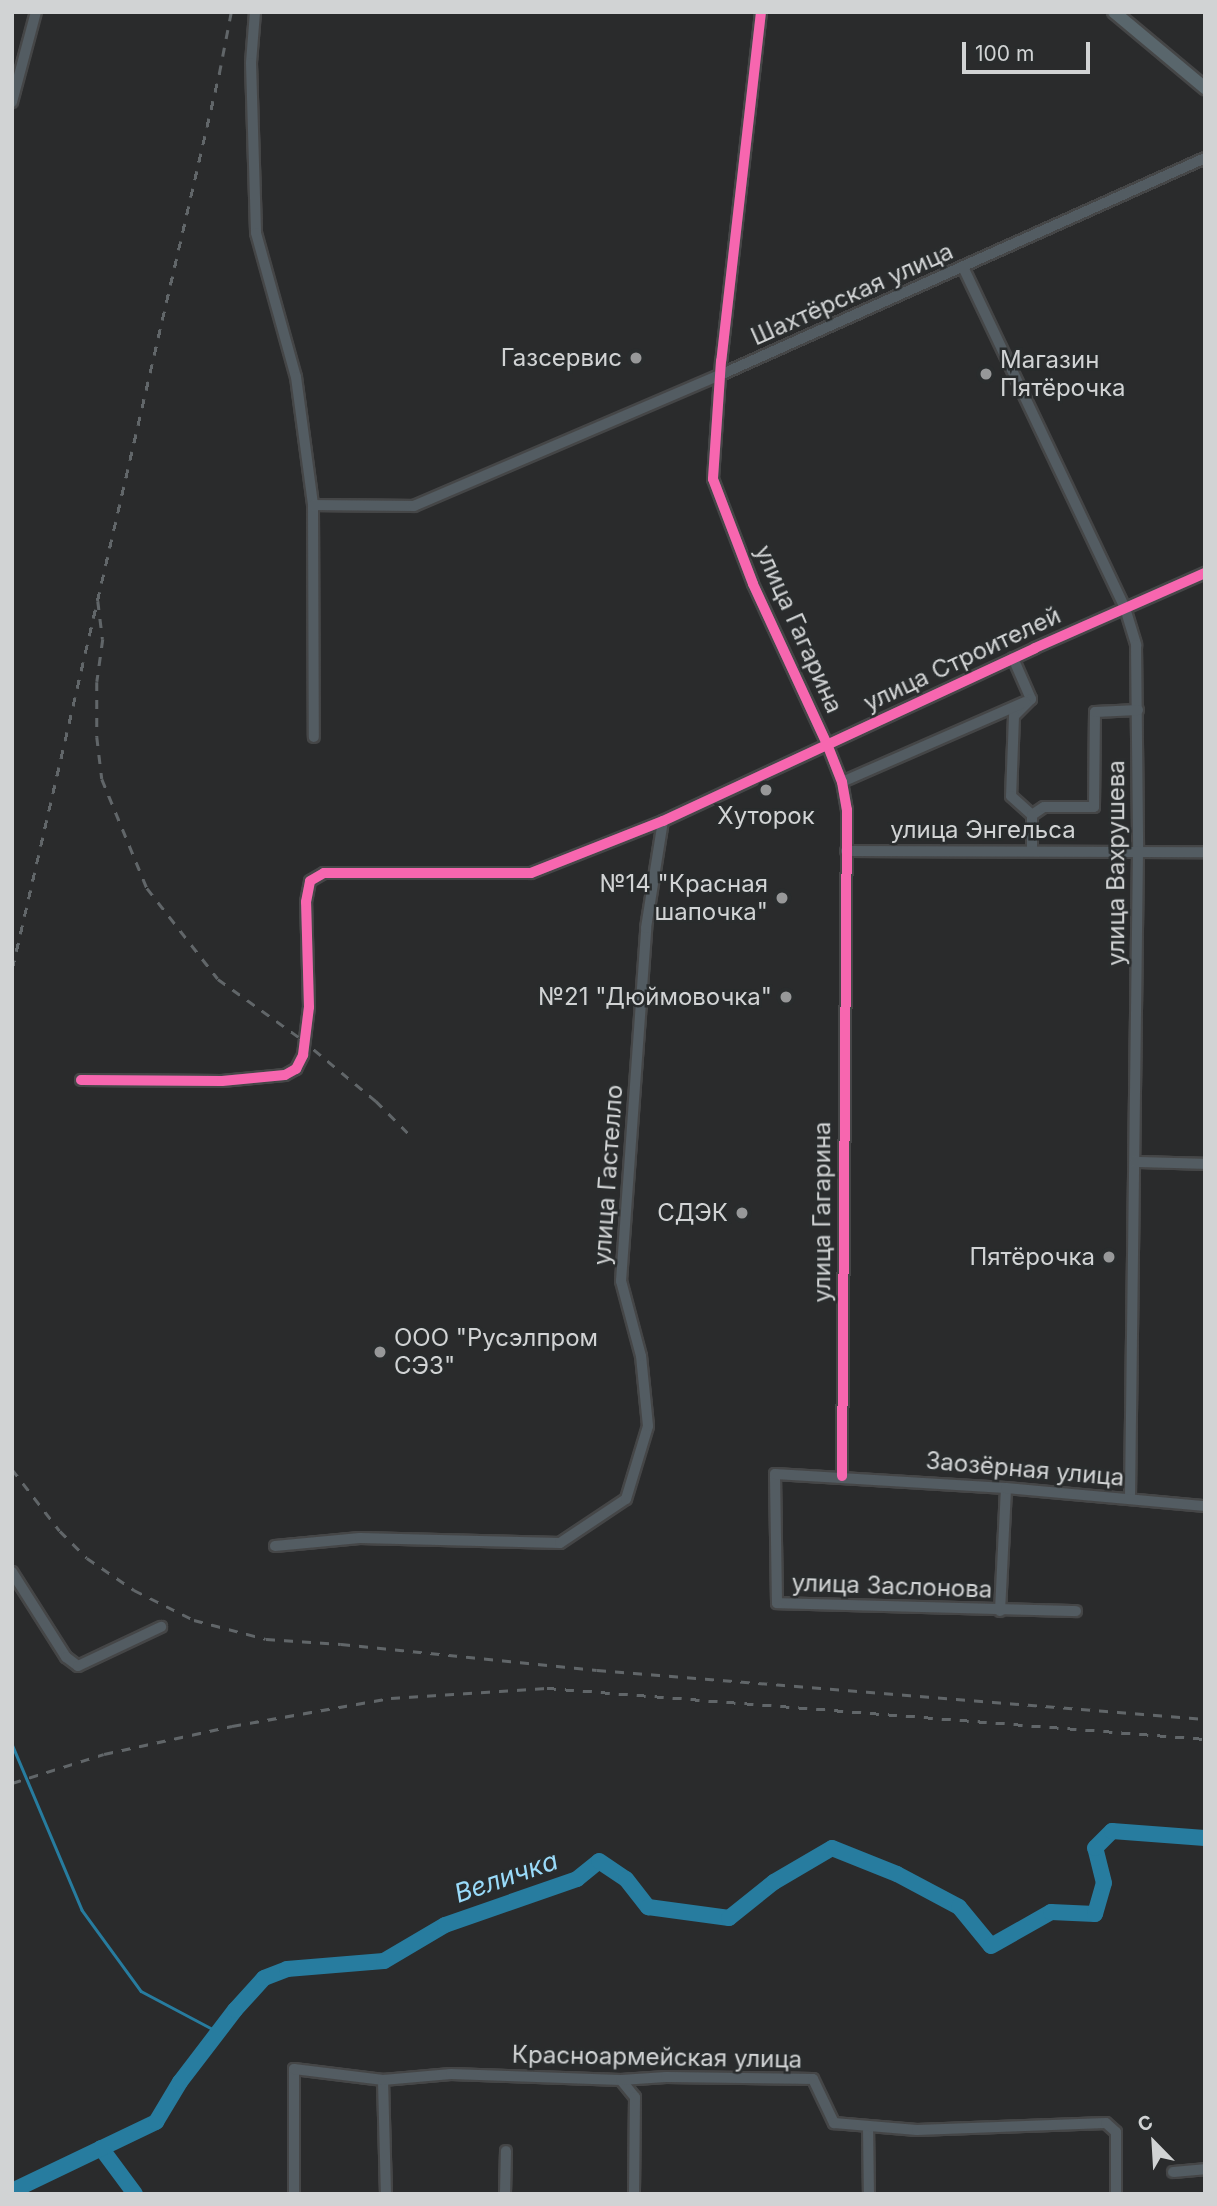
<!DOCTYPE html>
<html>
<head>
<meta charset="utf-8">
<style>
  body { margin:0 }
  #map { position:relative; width:1217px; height:2206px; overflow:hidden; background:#2a2b2c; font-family:Inter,sans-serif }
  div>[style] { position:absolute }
  .stream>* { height:2.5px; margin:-1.25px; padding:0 1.25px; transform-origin:1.25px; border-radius:1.25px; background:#277c9f }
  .river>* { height:16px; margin:-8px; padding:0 8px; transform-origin:8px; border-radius:8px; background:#277c9f }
  .roads { filter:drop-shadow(2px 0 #454647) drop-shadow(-2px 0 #454647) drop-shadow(0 2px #454647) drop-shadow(0 -2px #454647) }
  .minor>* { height:10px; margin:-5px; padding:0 5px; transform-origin:5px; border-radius:5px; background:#535c62 }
  .major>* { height:12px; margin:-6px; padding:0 6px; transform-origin:6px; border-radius:6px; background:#59666c }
  .rail>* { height:2.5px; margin-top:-1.25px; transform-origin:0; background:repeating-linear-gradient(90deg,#616669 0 9px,transparent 0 18px) }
  .cycleway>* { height:10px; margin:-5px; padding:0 5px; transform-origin:5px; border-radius:5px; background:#f766af }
  .dots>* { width:19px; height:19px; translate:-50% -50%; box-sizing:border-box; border:4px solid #292c2d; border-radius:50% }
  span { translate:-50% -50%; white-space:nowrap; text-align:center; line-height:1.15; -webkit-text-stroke:5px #292c2d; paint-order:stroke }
  .street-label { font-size:24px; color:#d1d3d4 }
  .poi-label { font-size:24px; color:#d1d3d4 }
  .right { translate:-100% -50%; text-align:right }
  .left { translate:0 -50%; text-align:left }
  .water-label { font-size:26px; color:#9adbfa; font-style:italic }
  .frame { position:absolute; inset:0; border:14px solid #d1d3d4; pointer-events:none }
  .north { position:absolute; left:1119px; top:2108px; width:70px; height:70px; -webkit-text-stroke:5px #292c2d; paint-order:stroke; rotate:336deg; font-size:19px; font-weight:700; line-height:28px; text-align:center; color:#d1d3d4 }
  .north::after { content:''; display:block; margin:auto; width:24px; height:32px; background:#d1d3d4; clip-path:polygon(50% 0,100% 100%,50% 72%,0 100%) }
  .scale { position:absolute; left:962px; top:42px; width:128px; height:32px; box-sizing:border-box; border:4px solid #d1d3d4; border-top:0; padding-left:9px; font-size:21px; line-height:24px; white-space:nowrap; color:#d1d3d4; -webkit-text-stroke:5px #292c2d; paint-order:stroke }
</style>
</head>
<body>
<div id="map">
  <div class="stream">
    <div style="left:12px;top:1744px;width:180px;rotate:67.1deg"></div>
    <div style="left:82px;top:1910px;width:100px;rotate:53.9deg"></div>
    <div style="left:141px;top:1991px;width:87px;rotate:28deg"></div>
  </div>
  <div class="river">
    <div style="left:101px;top:2148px;width:57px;rotate:53.5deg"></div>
    <div style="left:12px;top:2191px;width:160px;rotate:-25.6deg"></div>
    <div style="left:156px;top:2122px;width:47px;rotate:-59deg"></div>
    <div style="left:180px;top:2082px;width:91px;rotate:-52.6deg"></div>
    <div style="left:235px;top:2010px;width:43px;rotate:-47.8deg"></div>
    <div style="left:264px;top:1978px;width:25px;rotate:-21deg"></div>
    <div style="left:287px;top:1969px;width:97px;rotate:-4.7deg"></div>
    <div style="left:384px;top:1961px;width:71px;rotate:-30.5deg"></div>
    <div style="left:445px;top:1925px;width:140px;rotate:-19.2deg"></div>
    <div style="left:577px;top:1879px;width:28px;rotate:-39deg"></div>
    <div style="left:599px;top:1861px;width:32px;rotate:34deg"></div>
    <div style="left:626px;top:1879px;width:36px;rotate:52deg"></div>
    <div style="left:648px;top:1907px;width:82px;rotate:7.7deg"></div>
    <div style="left:729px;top:1918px;width:58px;rotate:-38.7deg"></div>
    <div style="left:774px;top:1882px;width:67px;rotate:-30.4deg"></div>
    <div style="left:832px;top:1848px;width:70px;rotate:21.8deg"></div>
    <div style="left:897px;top:1874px;width:70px;rotate:28deg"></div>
    <div style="left:959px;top:1907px;width:50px;rotate:50.6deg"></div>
    <div style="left:991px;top:1946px;width:69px;rotate:-29.5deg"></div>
    <div style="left:1051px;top:1912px;width:44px;rotate:2.6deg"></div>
    <div style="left:1095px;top:1914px;width:32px;rotate:-74deg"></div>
    <div style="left:1104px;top:1883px;width:36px;rotate:-104deg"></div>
    <div style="left:1095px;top:1848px;width:24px;rotate:-45deg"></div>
    <div style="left:1112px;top:1831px;width:93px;rotate:4.3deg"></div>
  </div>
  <div class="roads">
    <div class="minor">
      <div style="left:255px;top:12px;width:51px;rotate:94.5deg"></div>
      <div style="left:251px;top:63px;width:170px;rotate:88.3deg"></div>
      <div style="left:256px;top:233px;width:149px;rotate:74.5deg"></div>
      <div style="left:296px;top:377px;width:129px;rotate:82.4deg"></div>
      <div style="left:313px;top:505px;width:232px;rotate:89.8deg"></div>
      <div style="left:761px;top:12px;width:351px;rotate:96.5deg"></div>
      <div style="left:721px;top:361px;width:118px;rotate:93.9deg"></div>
      <div style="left:713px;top:479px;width:112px;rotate:69.1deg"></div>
      <div style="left:753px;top:584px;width:176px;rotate:65.2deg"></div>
      <div style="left:827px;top:744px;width:41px;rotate:68.5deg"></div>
      <div style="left:842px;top:782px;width:28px;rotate:80deg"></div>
      <div style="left:847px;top:810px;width:666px;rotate:90.43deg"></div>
      <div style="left:12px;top:102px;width:93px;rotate:-75.1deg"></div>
      <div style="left:963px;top:267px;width:378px;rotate:64.6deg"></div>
      <div style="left:1125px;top:608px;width:39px;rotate:73deg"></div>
      <div style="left:1136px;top:645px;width:206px;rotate:89.4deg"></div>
      <div style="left:1138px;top:851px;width:647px;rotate:90.71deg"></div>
      <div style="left:313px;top:505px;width:101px;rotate:0.6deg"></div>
      <div style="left:414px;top:506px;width:333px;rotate:-23.2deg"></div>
      <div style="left:720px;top:375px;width:531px;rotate:-24.1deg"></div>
      <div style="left:1013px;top:658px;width:45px;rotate:66.3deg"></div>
      <div style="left:1031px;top:699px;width:24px;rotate:135deg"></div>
      <div style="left:1014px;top:716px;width:80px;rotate:92.1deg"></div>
      <div style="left:1011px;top:796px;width:28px;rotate:42deg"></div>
      <div style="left:1032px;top:815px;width:36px;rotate:90deg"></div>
      <div style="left:842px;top:782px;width:200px;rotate:-23.6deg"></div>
      <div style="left:1032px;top:815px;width:14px;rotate:-34deg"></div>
      <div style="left:1044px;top:807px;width:50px"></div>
      <div style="left:1094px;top:807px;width:95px;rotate:-89.4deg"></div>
      <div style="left:1095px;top:712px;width:43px;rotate:-2.7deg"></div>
      <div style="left:846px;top:851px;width:359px;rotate:0.2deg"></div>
      <div style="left:81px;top:1080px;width:141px;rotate:0.4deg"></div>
      <div style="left:222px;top:1081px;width:63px;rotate:-5.4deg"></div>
      <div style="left:285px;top:1075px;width:13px;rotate:-29deg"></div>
      <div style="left:296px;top:1069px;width:16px;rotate:-63deg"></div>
      <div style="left:303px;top:1055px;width:48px;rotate:-82.9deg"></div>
      <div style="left:309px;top:1007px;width:105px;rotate:-91.6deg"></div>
      <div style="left:306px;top:902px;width:21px;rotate:-79deg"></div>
      <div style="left:310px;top:881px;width:16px;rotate:-30deg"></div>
      <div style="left:324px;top:873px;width:207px"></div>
      <div style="left:531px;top:873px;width:142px;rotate:-21.5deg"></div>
      <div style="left:663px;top:821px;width:410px;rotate:-24.9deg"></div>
      <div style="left:1035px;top:648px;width:186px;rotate:-23.8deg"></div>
      <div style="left:1135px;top:1162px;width:70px;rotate:1.6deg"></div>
      <div style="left:275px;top:1546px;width:85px;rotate:-5.4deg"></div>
      <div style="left:360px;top:1538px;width:200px;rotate:1.4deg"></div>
      <div style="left:560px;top:1543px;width:79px;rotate:-33.7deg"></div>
      <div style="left:626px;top:1499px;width:76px;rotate:-73.2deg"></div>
      <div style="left:648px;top:1426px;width:70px;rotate:-95.7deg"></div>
      <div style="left:641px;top:1356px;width:78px;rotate:-104.9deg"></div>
      <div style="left:621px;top:1281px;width:354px;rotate:-85.9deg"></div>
      <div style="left:646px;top:928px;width:108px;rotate:-81deg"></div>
      <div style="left:12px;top:1572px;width:101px;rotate:57.6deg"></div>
      <div style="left:66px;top:1657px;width:15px;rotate:37deg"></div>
      <div style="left:78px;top:1666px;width:92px;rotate:-25.2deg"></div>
      <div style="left:1000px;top:1611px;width:123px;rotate:-87.2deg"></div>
      <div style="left:1076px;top:1611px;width:299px;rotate:-178.5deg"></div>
      <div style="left:777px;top:1603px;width:129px;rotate:-90.9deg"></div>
      <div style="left:775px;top:1474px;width:231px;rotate:3.5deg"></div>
      <div style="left:1006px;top:1488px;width:200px;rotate:5.2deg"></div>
      <div style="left:383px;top:2080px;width:114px;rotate:88.5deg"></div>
      <div style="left:621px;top:2080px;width:22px;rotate:51deg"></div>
      <div style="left:635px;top:2097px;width:97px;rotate:90.6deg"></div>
      <div style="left:868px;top:2126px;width:68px;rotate:89.2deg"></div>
      <div style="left:1173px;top:2172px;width:32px;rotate:-5deg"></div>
      <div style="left:294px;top:2194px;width:125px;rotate:-90deg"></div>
      <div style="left:294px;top:2069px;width:90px;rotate:7deg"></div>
      <div style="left:383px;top:2080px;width:68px;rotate:-5deg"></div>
      <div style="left:451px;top:2074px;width:170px;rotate:2deg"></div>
      <div style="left:621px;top:2080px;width:45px;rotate:-3.8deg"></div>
      <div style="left:666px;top:2077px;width:147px;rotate:0.8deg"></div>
      <div style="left:813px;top:2079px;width:49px;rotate:64.5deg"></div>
      <div style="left:834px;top:2123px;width:83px;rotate:4.8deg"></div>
      <div style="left:917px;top:2130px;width:189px;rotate:-2.1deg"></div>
      <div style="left:1106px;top:2123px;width:13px;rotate:42deg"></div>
      <div style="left:1116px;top:2132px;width:62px;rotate:90deg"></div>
      <div style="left:505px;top:2194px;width:43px;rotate:-88.7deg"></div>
    </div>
    <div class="major">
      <div style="left:1114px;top:12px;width:119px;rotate:39.9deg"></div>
    </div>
  </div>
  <div class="rail">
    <div style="left:98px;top:601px;width:38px;rotate:83deg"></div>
    <div style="left:103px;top:639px;width:43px;rotate:97.9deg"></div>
    <div style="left:97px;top:682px;width:55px;rotate:90deg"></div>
    <div style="left:97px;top:737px;width:42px;rotate:83.2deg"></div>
    <div style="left:102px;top:779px;width:118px;rotate:67.6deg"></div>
    <div style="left:147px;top:888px;width:115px;rotate:52deg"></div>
    <div style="left:218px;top:979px;width:101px;rotate:35.7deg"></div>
    <div style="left:300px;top:1038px;width:99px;rotate:39.7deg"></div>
    <div style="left:376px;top:1101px;width:45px;rotate:45deg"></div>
    <div style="left:12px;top:969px;width:919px;rotate:-76.98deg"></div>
    <div style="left:219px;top:74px;width:63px;rotate:-79deg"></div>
    <div style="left:12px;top:1469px;width:78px;rotate:52.3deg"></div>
    <div style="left:60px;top:1531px;width:38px;rotate:45deg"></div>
    <div style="left:87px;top:1558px;width:57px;rotate:34.2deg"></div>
    <div style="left:134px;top:1590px;width:67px;rotate:26.6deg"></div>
    <div style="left:194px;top:1620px;width:74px;rotate:14.8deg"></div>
    <div style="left:266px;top:1639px;width:75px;rotate:3.8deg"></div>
    <div style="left:341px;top:1644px;width:257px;rotate:5.8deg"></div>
    <div style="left:597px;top:1670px;width:610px;rotate:4.61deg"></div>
    <div style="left:12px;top:1783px;width:96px;rotate:-17.5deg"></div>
    <div style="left:104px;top:1754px;width:131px;rotate:-12.3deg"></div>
    <div style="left:232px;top:1726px;width:161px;rotate:-10deg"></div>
    <div style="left:391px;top:1698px;width:156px;rotate:-3.7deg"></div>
    <div style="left:547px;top:1688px;width:660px;rotate:4.43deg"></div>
  </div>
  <div class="cycleway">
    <div style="left:761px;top:12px;width:351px;rotate:96.5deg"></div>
    <div style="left:721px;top:361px;width:118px;rotate:93.9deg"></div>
    <div style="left:713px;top:479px;width:112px;rotate:69.1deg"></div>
    <div style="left:753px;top:584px;width:176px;rotate:65.2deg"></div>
    <div style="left:827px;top:744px;width:41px;rotate:68.5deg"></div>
    <div style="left:842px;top:782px;width:28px;rotate:80deg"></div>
    <div style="left:847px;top:810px;width:666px;rotate:90.43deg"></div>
    <div style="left:81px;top:1080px;width:141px;rotate:0.4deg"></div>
    <div style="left:222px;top:1081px;width:63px;rotate:-5.4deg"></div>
    <div style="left:285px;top:1075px;width:13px;rotate:-29deg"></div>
    <div style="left:296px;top:1069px;width:16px;rotate:-63deg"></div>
    <div style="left:303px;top:1055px;width:48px;rotate:-82.9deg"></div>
    <div style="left:309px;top:1007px;width:105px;rotate:-91.6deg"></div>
    <div style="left:306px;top:902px;width:21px;rotate:-79deg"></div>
    <div style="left:310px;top:881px;width:16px;rotate:-30deg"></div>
    <div style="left:324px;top:873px;width:207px"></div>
    <div style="left:531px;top:873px;width:142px;rotate:-21.5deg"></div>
    <div style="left:663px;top:821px;width:410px;rotate:-24.9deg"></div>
    <div style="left:1035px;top:648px;width:186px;rotate:-23.8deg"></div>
  </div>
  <div class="dots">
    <div style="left:636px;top:358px;background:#979899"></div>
    <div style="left:986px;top:374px;background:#979899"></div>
    <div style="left:766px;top:790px;background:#979899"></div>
    <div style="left:782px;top:898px;background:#979899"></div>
    <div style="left:786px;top:997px;background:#979899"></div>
    <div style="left:742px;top:1213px;background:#979899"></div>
    <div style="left:1109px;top:1257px;background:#979899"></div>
    <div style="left:380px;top:1352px;background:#979899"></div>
  </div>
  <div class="street-label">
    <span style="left:852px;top:294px;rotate:-24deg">Шахтёрская улица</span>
    <span style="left:799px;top:629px;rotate:66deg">улица Гагарина</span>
    <span style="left:962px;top:659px;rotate:-25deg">улица Строителей</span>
    <span style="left:983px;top:830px">улица Энгельса</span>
    <span style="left:1116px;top:863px;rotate:-90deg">улица Вахрушева</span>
    <span style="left:608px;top:1175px;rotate:-86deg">улица Гастелло</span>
    <span style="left:822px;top:1212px;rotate:-90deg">улица Гагарина</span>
    <span style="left:1025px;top:1469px;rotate:5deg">Заозёрная улица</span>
    <span style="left:892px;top:1586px;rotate:2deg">улица Заслонова</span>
    <span style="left:657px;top:2057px;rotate:1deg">Красноармейская улица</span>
  </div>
  <div class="poi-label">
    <span class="right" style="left:622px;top:358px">Газсервис</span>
    <span class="left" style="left:1000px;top:374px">Магазин<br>Пятёрочка</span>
    <span style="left:766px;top:816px">Хуторок</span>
    <span class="right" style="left:768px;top:898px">№14 "Красная<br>шапочка"</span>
    <span class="right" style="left:772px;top:997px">№21 "Дюймовочка"</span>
    <span class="right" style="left:728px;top:1213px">СДЭК</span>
    <span class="right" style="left:1095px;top:1257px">Пятёрочка</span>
    <span class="left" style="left:394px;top:1352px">ООО "Русэлпром<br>СЭЗ"</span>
  </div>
  <div class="water-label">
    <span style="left:506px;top:1877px;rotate:-19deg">Величка</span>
  </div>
  <div class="frame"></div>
  <div class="north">С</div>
  <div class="scale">100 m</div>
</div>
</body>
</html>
